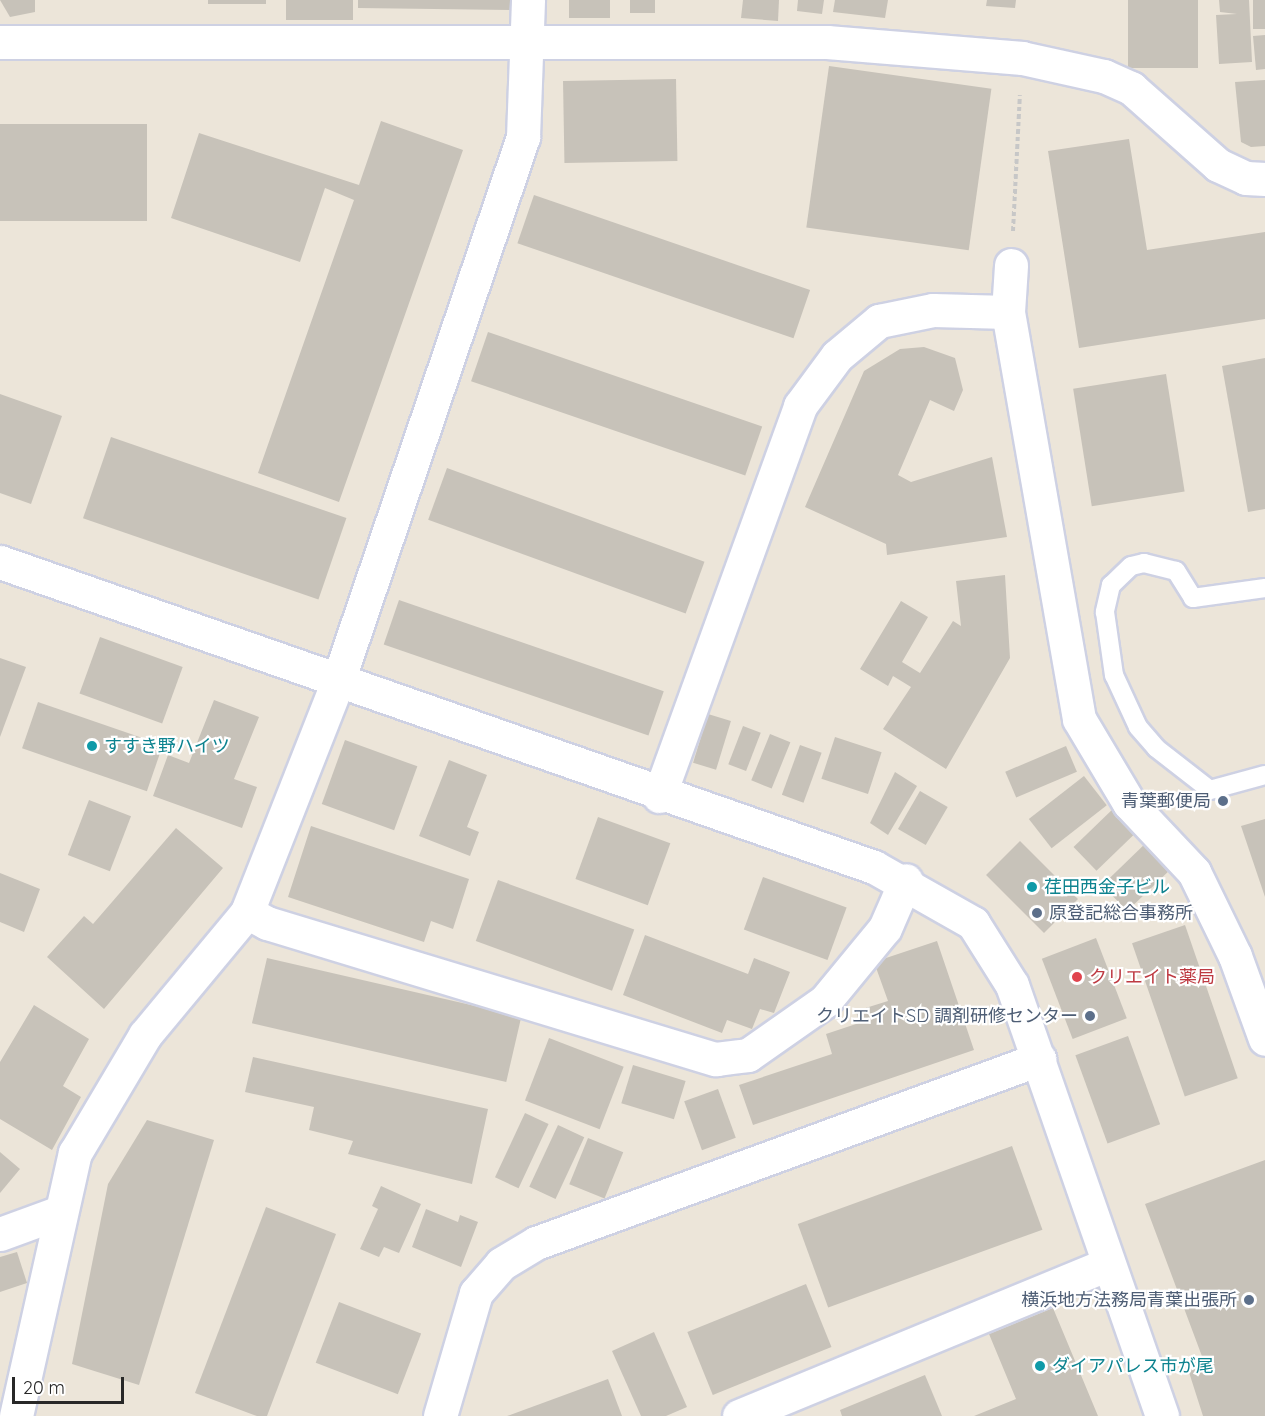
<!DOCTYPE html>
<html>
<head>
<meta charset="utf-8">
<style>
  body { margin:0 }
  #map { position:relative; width:1265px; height:1416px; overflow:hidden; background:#ece5d9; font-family:Quicksand,"Noto Sans JP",sans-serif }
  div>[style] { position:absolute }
  .building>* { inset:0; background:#c7c2b9; transform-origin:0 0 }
  .path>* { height:4px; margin-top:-2px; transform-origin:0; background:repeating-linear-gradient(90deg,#c7c7c7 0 4.5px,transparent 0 7.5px) }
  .roads { filter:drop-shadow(2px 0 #ced1e3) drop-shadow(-2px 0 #ced1e3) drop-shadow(0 2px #ced1e3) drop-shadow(0 -2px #ced1e3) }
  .lane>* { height:18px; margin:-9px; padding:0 9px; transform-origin:9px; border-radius:9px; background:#fff }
  .street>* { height:33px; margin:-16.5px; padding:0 16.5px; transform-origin:16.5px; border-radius:16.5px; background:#fff }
  .secondary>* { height:33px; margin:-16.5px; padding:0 16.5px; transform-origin:16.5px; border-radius:16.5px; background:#fff }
  .dots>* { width:16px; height:16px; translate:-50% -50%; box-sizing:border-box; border:3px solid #fff; border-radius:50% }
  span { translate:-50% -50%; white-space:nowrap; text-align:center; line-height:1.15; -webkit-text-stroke:4.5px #fff; paint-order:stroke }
  .culture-label { font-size:18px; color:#0d838f }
  .left { translate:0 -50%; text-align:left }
  .service-label { font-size:18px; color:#4e5e75 }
  .right { translate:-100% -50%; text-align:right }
  .health-label { font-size:18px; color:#be3a42 }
  .scale { position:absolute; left:12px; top:1377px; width:112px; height:27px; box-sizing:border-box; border:3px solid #282828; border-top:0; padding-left:8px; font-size:18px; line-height:21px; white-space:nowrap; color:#282828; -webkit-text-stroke:4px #fff; paint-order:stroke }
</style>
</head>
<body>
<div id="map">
  <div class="building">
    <div style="clip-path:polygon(0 0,35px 0,35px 12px,10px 17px)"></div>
    <div style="left:208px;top:0;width:58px;height:4px"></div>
    <div style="left:286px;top:0;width:67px;height:20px"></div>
    <div style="clip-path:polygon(358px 0,511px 0,511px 10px,358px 8px)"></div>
    <div style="left:569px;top:0;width:41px;height:18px"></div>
    <div style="left:630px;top:0;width:25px;height:13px"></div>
    <div style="clip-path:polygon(743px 0,779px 0,778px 21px,741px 18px)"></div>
    <div style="clip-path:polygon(798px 0,824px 0,822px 14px,797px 11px)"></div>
    <div style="clip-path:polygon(835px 0,888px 0,885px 18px,833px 12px)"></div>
    <div style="clip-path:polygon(987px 0,1016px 0,1015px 8px,986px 6px)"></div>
    <div style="left:1128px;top:0;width:70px;height:68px"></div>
    <div style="clip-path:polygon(1219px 0,1249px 0,1252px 62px,1219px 64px,1216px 15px,1237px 14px,1220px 12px)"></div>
    <div style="left:1253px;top:0;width:12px;height:29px"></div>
    <div style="clip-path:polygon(1265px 35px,1265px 69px,1256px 70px,1253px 36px)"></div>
    <div style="left:829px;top:66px;width:164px;height:163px;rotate:8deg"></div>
    <div style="left:676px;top:79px;width:82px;height:113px;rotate:89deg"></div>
    <div style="clip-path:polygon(1265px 80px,1265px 146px,1251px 147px,1241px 142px,1235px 82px)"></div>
    <div style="clip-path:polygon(381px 121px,463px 150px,339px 502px,258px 473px,354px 200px,325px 188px,300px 262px,171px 218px,199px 133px,359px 185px)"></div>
    <div style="left:0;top:124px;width:147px;height:97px"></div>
    <div style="clip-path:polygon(1129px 139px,1147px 250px,1265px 232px,1265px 319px,1079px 348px,1048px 151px)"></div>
    <div style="left:534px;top:195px;width:292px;height:51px;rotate:19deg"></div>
    <div style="left:488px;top:332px;width:290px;height:52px;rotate:19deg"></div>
    <div style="clip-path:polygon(924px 347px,955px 358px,963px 390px,954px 411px,930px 400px,898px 475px,911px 482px,992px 457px,1007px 537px,887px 555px,886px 544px,805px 507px,864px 371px,900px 349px)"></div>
    <div style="clip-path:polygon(1265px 358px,1265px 509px,1248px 512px,1222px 366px)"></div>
    <div style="left:1166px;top:374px;width:119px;height:94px;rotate:81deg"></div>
    <div style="clip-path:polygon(0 394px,62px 416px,31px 504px,0 493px)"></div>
    <div style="left:111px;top:437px;width:249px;height:86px;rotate:19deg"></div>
    <div style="left:447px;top:468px;width:274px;height:55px;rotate:20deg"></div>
    <div style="clip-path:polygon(1005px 575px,1010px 658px,946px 769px,883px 729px,911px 687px,893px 676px,888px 686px,860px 669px,901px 601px,928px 617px,902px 662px,920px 673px,953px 621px,961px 626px,956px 581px)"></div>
    <div style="left:399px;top:600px;width:280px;height:47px;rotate:19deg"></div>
    <div style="left:100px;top:637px;width:88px;height:60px;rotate:20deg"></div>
    <div style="clip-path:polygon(0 658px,26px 667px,0 737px)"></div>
    <div style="clip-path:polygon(214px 700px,259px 717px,234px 779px,257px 787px,242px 828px,153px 796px,168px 755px,189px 763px)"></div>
    <div style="left:38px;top:702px;width:132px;height:49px;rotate:19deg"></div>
    <div style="left:708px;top:714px;width:24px;height:51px;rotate:17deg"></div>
    <div style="left:743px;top:726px;width:19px;height:41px;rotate:21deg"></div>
    <div style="left:770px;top:734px;width:22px;height:50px;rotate:22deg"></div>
    <div style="left:835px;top:737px;width:49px;height:44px;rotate:18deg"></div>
    <div style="left:345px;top:740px;width:77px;height:68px;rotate:20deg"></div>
    <div style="left:800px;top:745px;width:23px;height:53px;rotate:20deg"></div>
    <div style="left:1066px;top:746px;width:28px;height:66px;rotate:67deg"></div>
    <div style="clip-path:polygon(449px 760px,487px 775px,467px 827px,479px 832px,470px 856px,419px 836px)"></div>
    <div style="clip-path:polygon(895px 772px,917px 786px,888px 835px,870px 823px)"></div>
    <div style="left:1084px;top:776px;width:37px;height:70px;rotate:52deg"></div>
    <div style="left:920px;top:791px;width:32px;height:44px;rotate:30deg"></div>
    <div style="left:89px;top:800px;width:45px;height:59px;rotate:21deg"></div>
    <div style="left:1116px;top:806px;width:33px;height:59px;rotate:46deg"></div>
    <div style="left:598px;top:817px;width:77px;height:66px;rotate:20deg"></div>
    <div style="clip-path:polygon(1265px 819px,1265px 897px,1241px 826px)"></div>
    <div style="clip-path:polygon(311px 826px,469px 879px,453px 929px,431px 921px,424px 942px,288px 897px)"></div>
    <div style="clip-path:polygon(176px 828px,223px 868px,104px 1009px,47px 957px,84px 916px,93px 924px)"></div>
    <div style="left:1149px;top:840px;width:36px;height:65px;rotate:46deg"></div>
    <div style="left:1020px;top:841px;width:82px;height:48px;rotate:45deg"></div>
    <div style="clip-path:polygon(0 873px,40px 889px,24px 932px,0 922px)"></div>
    <div style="left:763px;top:877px;width:89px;height:56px;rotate:20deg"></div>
    <div style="left:498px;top:880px;width:145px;height:65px;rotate:20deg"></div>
    <div style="left:1185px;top:925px;width:162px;height:56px;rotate:71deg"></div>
    <div style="clip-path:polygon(645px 935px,748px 974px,754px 958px,790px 972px,774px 1013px,760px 1009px,752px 1029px,727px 1020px,722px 1033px,623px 995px)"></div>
    <div style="left:1096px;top:938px;width:86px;height:58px;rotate:69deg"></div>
    <div style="clip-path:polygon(937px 941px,974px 1050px,753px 1125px,739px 1085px,832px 1054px,826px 1034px,859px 1023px,856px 1011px,888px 1001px,874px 962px)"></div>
    <div style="left:267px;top:958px;width:261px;height:67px;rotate:13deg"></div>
    <div style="clip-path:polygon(34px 1005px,89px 1039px,63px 1086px,81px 1097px,52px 1150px,0 1119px,0 1062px)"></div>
    <div style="left:1128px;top:1036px;width:94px;height:56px;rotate:70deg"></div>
    <div style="left:549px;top:1038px;width:80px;height:67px;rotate:21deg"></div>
    <div style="clip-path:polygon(253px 1057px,488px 1109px,472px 1184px,348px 1154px,353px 1141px,309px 1130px,314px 1107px,245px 1092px)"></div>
    <div style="left:633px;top:1065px;width:55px;height:40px;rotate:17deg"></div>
    <div style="left:718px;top:1089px;width:52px;height:36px;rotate:70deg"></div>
    <div style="left:525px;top:1113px;width:26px;height:71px;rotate:25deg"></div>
    <div style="clip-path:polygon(147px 1120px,214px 1140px,139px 1385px,72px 1364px,108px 1184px)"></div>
    <div style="left:558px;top:1125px;width:29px;height:68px;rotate:25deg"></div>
    <div style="left:588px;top:1138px;width:38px;height:50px;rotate:22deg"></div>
    <div style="left:1012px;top:1146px;width:89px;height:228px;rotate:70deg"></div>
    <div style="clip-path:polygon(0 1152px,20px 1169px,0 1193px)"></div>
    <div style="clip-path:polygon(1265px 1160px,1265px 1416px,1203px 1416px,1187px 1366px,1203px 1359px,1145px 1204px)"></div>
    <div style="clip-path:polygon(381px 1186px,421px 1204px,399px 1253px,384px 1247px,379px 1257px,360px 1249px,378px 1209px,372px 1206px)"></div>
    <div style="clip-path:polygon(266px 1207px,336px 1234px,267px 1416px,257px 1416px,195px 1393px)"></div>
    <div style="clip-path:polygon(426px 1209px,458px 1222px,460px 1215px,478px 1222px,461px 1267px,412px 1247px)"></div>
    <div style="clip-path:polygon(17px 1252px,27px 1283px,0 1292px,0 1257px)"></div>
    <div style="left:806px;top:1284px;width:68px;height:128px;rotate:68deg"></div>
    <div style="left:339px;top:1302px;width:88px;height:65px;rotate:21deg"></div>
    <div style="clip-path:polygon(1053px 1308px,1098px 1416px,974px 1416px,1016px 1399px,989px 1334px)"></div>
    <div style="clip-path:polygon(654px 1332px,687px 1407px,666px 1416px,641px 1416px,612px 1351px)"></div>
    <div style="clip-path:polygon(925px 1375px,942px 1416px,842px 1416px,840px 1410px)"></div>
    <div style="clip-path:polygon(608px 1379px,622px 1416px,507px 1416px)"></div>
  </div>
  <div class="path">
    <div style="left:1013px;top:231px;width:136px;rotate:-87.1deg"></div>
  </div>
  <div class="roads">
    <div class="lane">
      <div style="left:1265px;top:588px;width:73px;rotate:172.1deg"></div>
      <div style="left:1193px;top:598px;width:32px;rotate:-122deg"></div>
      <div style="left:1176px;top:571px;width:33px;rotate:-166deg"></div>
      <div style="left:1144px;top:563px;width:13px;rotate:167deg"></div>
      <div style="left:1131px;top:566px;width:28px;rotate:136deg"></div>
      <div style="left:1111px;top:585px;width:28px;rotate:103deg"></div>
      <div style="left:1105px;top:612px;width:64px;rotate:81.9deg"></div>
      <div style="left:1114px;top:675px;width:57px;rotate:65.2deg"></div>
      <div style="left:1138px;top:727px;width:28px;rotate:49deg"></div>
      <div style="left:1156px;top:748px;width:68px;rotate:37.9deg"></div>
      <div style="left:1210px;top:790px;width:57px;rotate:-15.3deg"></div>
    </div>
    <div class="street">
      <div style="left:0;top:42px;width:827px"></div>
      <div style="left:827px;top:42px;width:196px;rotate:4.7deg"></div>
      <div style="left:1022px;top:58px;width:84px;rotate:12.4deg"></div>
      <div style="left:1104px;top:76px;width:30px;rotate:24deg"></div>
      <div style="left:1131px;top:88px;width:116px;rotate:41.5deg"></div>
      <div style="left:1218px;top:165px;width:31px;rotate:25deg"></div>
      <div style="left:1246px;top:178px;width:19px;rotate:3deg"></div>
      <div style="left:1008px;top:312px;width:413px;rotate:80.1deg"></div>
      <div style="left:1079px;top:719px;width:98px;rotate:59.2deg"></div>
      <div style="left:1129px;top:803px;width:95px;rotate:46.7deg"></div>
      <div style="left:1194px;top:872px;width:93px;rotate:64deg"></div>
      <div style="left:1235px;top:956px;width:88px;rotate:70.1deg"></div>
      <div style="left:659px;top:796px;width:415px;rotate:-70.1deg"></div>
      <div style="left:800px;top:406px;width:62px;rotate:-53.5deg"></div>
      <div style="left:837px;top:356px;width:55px;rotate:-39.8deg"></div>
      <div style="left:879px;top:321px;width:55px;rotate:-11.5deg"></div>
      <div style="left:933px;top:310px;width:75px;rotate:1.5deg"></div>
      <div style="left:1008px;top:312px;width:47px;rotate:-86.3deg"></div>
      <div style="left:247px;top:912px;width:23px;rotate:29deg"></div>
      <div style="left:267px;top:923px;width:469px;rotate:16.9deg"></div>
      <div style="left:716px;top:1059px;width:32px;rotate:-7deg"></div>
      <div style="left:748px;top:1055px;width:94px;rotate:-35deg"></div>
      <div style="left:825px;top:1001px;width:94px;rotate:-50.6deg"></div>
      <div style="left:885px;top:928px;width:52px;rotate:-66.4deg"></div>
      <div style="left:0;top:1234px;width:64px;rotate:-20.1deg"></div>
      <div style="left:16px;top:1416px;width:270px;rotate:-77.4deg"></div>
      <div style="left:75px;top:1153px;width:137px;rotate:-59.3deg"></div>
      <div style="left:145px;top:1035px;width:160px;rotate:-50.3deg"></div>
      <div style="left:247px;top:912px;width:248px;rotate:-68.5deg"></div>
      <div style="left:338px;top:681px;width:575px;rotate:-71.22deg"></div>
      <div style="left:523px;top:137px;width:137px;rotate:-87.9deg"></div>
      <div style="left:440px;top:1416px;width:128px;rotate:-73.7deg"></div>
      <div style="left:476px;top:1293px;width:38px;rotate:-49deg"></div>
      <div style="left:501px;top:1264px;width:41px;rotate:-31deg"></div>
      <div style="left:536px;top:1243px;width:536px;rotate:-20.09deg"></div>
      <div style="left:739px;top:1416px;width:399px;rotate:-22.4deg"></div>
    </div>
    <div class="secondary">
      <div style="left:0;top:562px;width:926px;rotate:19.24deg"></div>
      <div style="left:874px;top:867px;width:114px;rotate:29.5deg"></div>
      <div style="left:973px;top:923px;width:73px;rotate:57.8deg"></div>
      <div style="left:1012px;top:985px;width:456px;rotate:70.8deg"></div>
    </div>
  </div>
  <div class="dots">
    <div style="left:92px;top:746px;background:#0f9aa8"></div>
    <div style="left:1223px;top:801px;background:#5c6f8a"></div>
    <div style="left:1032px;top:887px;background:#0f9aa8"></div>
    <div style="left:1037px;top:913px;background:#5c6f8a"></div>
    <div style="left:1077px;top:977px;background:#e0444e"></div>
    <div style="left:1090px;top:1016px;background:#5c6f8a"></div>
    <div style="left:1249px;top:1300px;background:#5c6f8a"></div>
    <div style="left:1040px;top:1366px;background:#0f9aa8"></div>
  </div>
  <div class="culture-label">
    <span class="left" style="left:104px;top:746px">すすき野ハイツ</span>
    <span class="left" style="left:1044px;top:887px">荏田西金子ビル</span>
    <span class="left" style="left:1052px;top:1366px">ダイアパレス市が尾</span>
  </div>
  <div class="service-label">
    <span class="right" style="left:1211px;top:801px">青葉郵便局</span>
    <span class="left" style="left:1049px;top:913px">原登記総合事務所</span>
    <span class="right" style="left:1078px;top:1016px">クリエイトSD 調剤研修センター</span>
    <span class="right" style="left:1237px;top:1300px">横浜地方法務局青葉出張所</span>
  </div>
  <div class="health-label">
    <span class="left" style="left:1089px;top:977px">クリエイト薬局</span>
  </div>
  <div class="scale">20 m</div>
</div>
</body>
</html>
